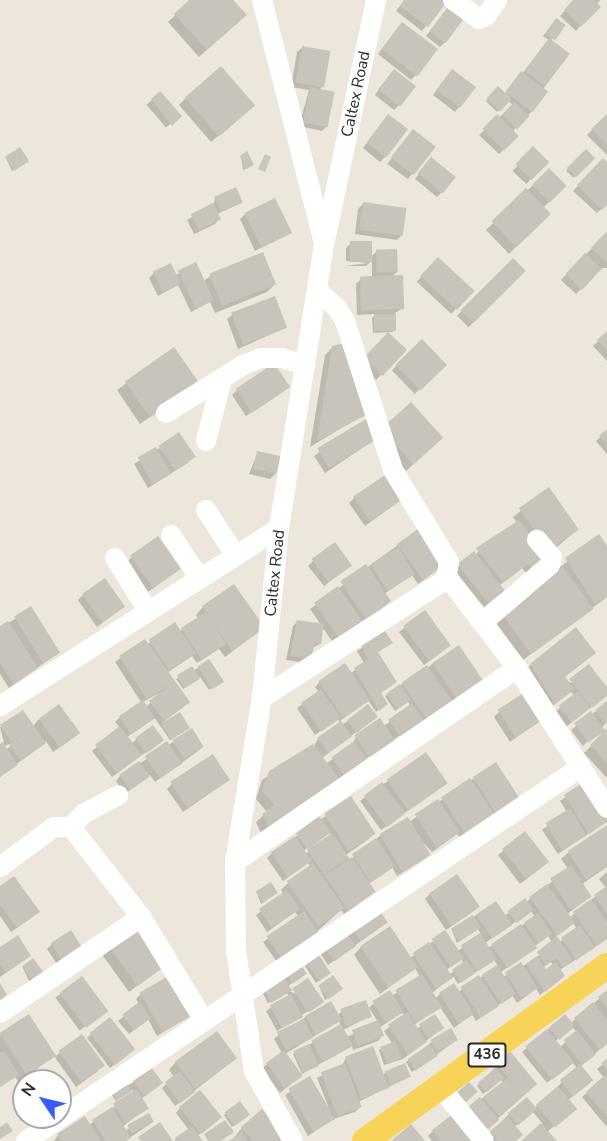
<!DOCTYPE html>
<html>
<head>
<meta charset="utf-8">
<style>
  body { margin:0 }
  #map { position:relative; width:607px; height:1141px; overflow:hidden; background:#ede6dc; font-family:"Nunito Sans",sans-serif }
  div>[style] { position:absolute }
  .shadow>* { inset:0; background:#0003; transform-origin:0 0 }
  .building>* { inset:0; background:#c9c4bb; transform-origin:0 0 }
  .minor>* { height:20px; margin:-10px; padding:0 10px; transform-origin:10px; border-radius:10px; background:#fff }
  .major>* { height:26px; margin:-13px; padding:0 13px; transform-origin:13px; border-radius:13px; background:#f7d357 }
  span { translate:-50% -50%; white-space:nowrap; text-align:center; line-height:1.15; -webkit-text-stroke:4.5px #fff; paint-order:stroke }
  .shield-label span { padding:2px 4px; background:#fff; border:2px solid; border-radius:4px; -webkit-text-stroke-width:0 }
  .shield-label { font-size:15px; color:#2b2b2b; font-weight:700 }
  .street-label { font-size:16px; color:#2b2b2b }
  .north { position:absolute; left:12px; top:1069px; width:60px; height:60px; box-sizing:border-box; background:#fff; border:2px solid #aaa; border-radius:50%; rotate:305deg; font-size:16px; font-weight:700; line-height:24px; text-align:center; color:#2b2b2b }
  .north::after { content:''; display:block; margin:auto; width:21px; height:27px; background:#375cff; clip-path:polygon(50% 0,100% 100%,50% 72%,0 100%) }
</style>
</head>
<body>
<div id="map">
  <div class="shadow">
    <div style="clip-path:polygon(191px 0,231px 0,237px 22px,199px 57px,168px 22px)"></div>
    <div style="clip-path:polygon(405px 0,446px 0,422px 31px,396px 11px)"></div>
    <div style="clip-path:polygon(575px 0,600px 0,576px 31px,560px 16px)"></div>
    <div style="clip-path:polygon(446px 11px,445px 42px,440px 47px,426px 36px)"></div>
    <div style="clip-path:polygon(554px 22px,545px 86px,532px 111px,513px 131px,517px 136px,499px 154px,479px 135px,513px 105px,508px 101px,497px 112px,486px 101px,498px 88px,505px 94px,522px 74px,549px 40px,543px 36px)"></div>
    <div style="clip-path:polygon(397px 29px,416px 75px,411px 80px,378px 54px)"></div>
    <div style="clip-path:polygon(302px 48px,323px 86px,319px 90px,333px 93px,327px 126px,322px 131px,299px 126px,309px 90px,291px 87px,297px 52px)"></div>
    <div style="clip-path:polygon(389px 76px,399px 105px,394px 110px,375px 95px)"></div>
    <div style="clip-path:polygon(447px 76px,474px 88px,455px 112px,433px 95px)"></div>
    <div style="left:160px;top:93px;width:30px;height:18px;rotate:49deg"></div>
    <div style="clip-path:polygon(186px 98px,245px 113px,211px 142px,179px 105px)"></div>
    <div style="clip-path:polygon(607px 116px,607px 155px,587px 135px)"></div>
    <div style="clip-path:polygon(384px 120px,385px 157px,380px 162px,363px 148px)"></div>
    <div style="clip-path:polygon(409px 136px,434px 147px,408px 179px,387px 164px)"></div>
    <div style="left:533px;top:149px;width:19px;height:30px;rotate:43deg"></div>
    <div style="left:586px;top:151px;width:10px;height:28px;rotate:45deg"></div>
    <div style="clip-path:polygon(241px 157px,250px 167px,243px 170px)"></div>
    <div style="clip-path:polygon(6px 158px,25px 162px,12px 171px)"></div>
    <div style="clip-path:polygon(603px 160px,607px 164px,607px 203px,597px 213px,573px 191px)"></div>
    <div style="clip-path:polygon(426px 164px,442px 192px,437px 197px,415px 179px)"></div>
    <div style="clip-path:polygon(549px 170px,564px 186px,543px 208px,549px 213px,509px 254px,486px 230px)"></div>
    <div style="clip-path:polygon(215px 199px,239px 204px,217px 214px,219px 219px,215px 224px,194px 234px,187px 220px,214px 203px)"></div>
    <div style="clip-path:polygon(363px 204px,402px 235px,397px 240px,355px 234px,358px 209px)"></div>
    <div style="clip-path:polygon(245px 214px,290px 232px,255px 251px,240px 219px)"></div>
    <div style="clip-path:polygon(607px 233px,607px 268px,602px 268px,576px 294px,561px 280px)"></div>
    <div style="clip-path:polygon(351px 243px,371px 257px,376px 252px,397px 272px,391px 277px,403px 308px,395px 313px,393px 332px,373px 333px,372px 318px,376px 314px,357px 315px,356px 284px,361px 279px,372px 278px,372px 260px,366px 266px,346px 266px,368px 263px,346px 261px,346px 248px)"></div>
    <div style="left:438px;top:259px;width:47px;height:31px;rotate:43deg"></div>
    <div style="left:513px;top:260px;width:16px;height:79px;rotate:45deg"></div>
    <div style="clip-path:polygon(195px 264px,204px 281px,210px 276px,275px 284px,267px 292px,215px 313px,210px 302px,191px 312px,178px 285px,158px 296px,149px 278px,154px 273px,176px 275px)"></div>
    <div style="clip-path:polygon(232px 315px,285px 328px,238px 349px,227px 319px)"></div>
    <div style="clip-path:polygon(607px 333px,607px 361px,593px 346px)"></div>
    <div style="left:422px;top:341px;width:33px;height:42px;rotate:46deg"></div>
    <div style="clip-path:polygon(333px 347px,366px 413px,310px 447px,325px 355px)"></div>
    <div style="clip-path:polygon(174px 349px,189px 390px,140px 424px,117px 390px)"></div>
    <div style="clip-path:polygon(405px 350px,376px 380px,360px 364px)"></div>
    <div style="clip-path:polygon(237px 390px,283px 391px,246px 416px,232px 395px)"></div>
    <div style="clip-path:polygon(365px 421px,434px 445px,406px 471px,377px 438px,325px 473px,314px 456px)"></div>
    <div style="clip-path:polygon(607px 431px,607px 454px,596px 441px)"></div>
    <div style="clip-path:polygon(160px 448px,189px 462px,148px 488px,134px 464px)"></div>
    <div style="clip-path:polygon(258px 452px,275px 474px,270px 479px,249px 474px)"></div>
    <div style="clip-path:polygon(548px 489px,577px 530px,526px 573px,522px 568px,500px 585px,499px 594px,484px 607px,454px 570px,517px 523px,513px 517px)"></div>
    <div style="clip-path:polygon(354px 498px,398px 502px,365px 526px,349px 503px)"></div>
    <div style="clip-path:polygon(599px 536px,607px 549px,607px 597px,523px 660px,494px 620px)"></div>
    <div style="clip-path:polygon(158px 538px,174px 573px,148px 592px,126px 562px)"></div>
    <div style="clip-path:polygon(398px 545px,441px 567px,418px 584px,412px 575px,384px 594px,389px 601px,385px 606px,332px 641px,322px 627px,320px 644px,312px 648px,305px 663px,286px 660px,293px 626px,298px 621px,321px 625px,310px 609px)"></div>
    <div style="clip-path:polygon(313px 561px,345px 569px,324px 586px,308px 566px)"></div>
    <div style="clip-path:polygon(83px 595px,123px 607px,97px 627px,78px 600px)"></div>
    <div style="clip-path:polygon(evenodd,203px 607px,263px 628px,225px 657px,219px 649px,197px 663px,192px 656px,167px 673px,183px 707px,162px 723px,186px 729px,170px 740px,154px 717px,127px 737px,132px 743px,153px 727px,157px 744px,112px 777px,92px 751px,120px 728px,115px 722px,120px 717px,141px 702px,115px 662px,145px 641px,147px 644px,180px 631px,198px 618px,196px 615px,203px 607px,159px 693px,160px 694px,146px 707px,143px 702px,159px 693px)"></div>
    <div style="clip-path:polygon(31px 609px,58px 653px,9px 688px,0 674px,0 628px)"></div>
    <div style="clip-path:polygon(425px 612px,444px 650px,424px 665px,399px 632px)"></div>
    <div style="clip-path:polygon(385px 633px,391px 643px,377px 653px,396px 682px,379px 694px,384px 706px,376px 712px,368px 700px,340px 721px,342px 725px,368px 706px,376px 717px,322px 758px,326px 764px,353px 744px,356px 737px,384px 726px,410px 706px,408px 702px,395px 711px,385px 696px,458px 647px,482px 682px,423px 724px,421px 721px,364px 760px,263px 838px,256px 822px,267px 812px,256px 799px,262px 780px,314px 746px,318px 739px,340px 723px,338px 719px,315px 735px,297px 708px,319px 692px,315px 687px,320px 682px,350px 674px,364px 663px,357px 651px)"></div>
    <div style="clip-path:polygon(531px 665px,568px 682px,607px 690px,607px 695px,567px 726px,555px 712px,574px 696px,571px 691px,548px 710px,523px 672px)"></div>
    <div style="clip-path:polygon(198px 668px,220px 683px,209px 690px,200px 677px,183px 689px,176px 679px)"></div>
    <div style="clip-path:polygon(607px 703px,607px 722px,583px 746px,571px 730px)"></div>
    <div style="clip-path:polygon(499px 712px,538px 722px,510px 742px,494px 717px)"></div>
    <div style="clip-path:polygon(evenodd,39px 719px,73px 738px,53px 752px,46px 741px,0 777px,0 746px,4px 743px,0 727px,33px 726px,39px 719px,13px 743px,6px 750px,4px 746px,13px 743px)"></div>
    <div style="clip-path:polygon(192px 730px,202px 747px,198px 751px,155px 782px,150px 775px,125px 794px,116px 781px,120px 776px)"></div>
    <div style="clip-path:polygon(607px 730px,607px 778px,584px 753px)"></div>
    <div style="clip-path:polygon(evenodd,473px 779px,521px 802px,461px 839px,457px 834px,432px 852px,418px 837px,429px 855px,424px 859px,397px 876px,392px 867px,368px 884px,369px 896px,344px 914px,341px 910px,279px 965px,263px 942px,299px 917px,295px 912px,267px 932px,256px 915px,284px 895px,281px 890px,288px 883px,311px 867px,308px 863px,283px 881px,267px 858px,272px 853px,326px 816px,370px 838px,346px 855px,350px 860px,381px 835px,409px 822px,473px 779px,329px 832px,331px 836px,305px 854px,303px 851px,329px 832px)"></div>
    <div style="clip-path:polygon(388px 781px,446px 783px,381px 830px,360px 801px)"></div>
    <div style="clip-path:polygon(587px 782px,607px 821px,558px 854px,542px 830px,567px 812px,560px 801px)"></div>
    <div style="clip-path:polygon(172px 784px,223px 784px,183px 812px,167px 789px)"></div>
    <div style="clip-path:polygon(evenodd,607px 827px,607px 867px,582px 884px,585px 901px,567px 914px,569px 918px,606px 888px,599px 879px,607px 872px,607px 939px,560px 970px,558px 980px,540px 995px,536px 989px,517px 1003px,512px 995px,476px 1021px,472px 1014px,454px 1028px,440px 1007px,414px 1025px,417px 1029px,434px 1016px,440px 1030px,403px 1059px,384px 1065px,379px 1050px,392px 1043px,384px 1031px,404px 1016px,402px 1012px,379px 1028px,382px 1036px,378px 1041px,353px 1050px,352px 1046px,302px 1074px,293px 1054px,341px 1026px,339px 1021px,285px 1054px,301px 1076px,280px 1093px,262px 1068px,282px 1053px,274px 1039px,279px 1034px,306px 1017px,338px 1015px,342px 1011px,370px 1016px,343px 1030px,347px 1037px,378px 1022px,369px 1008px,374px 1003px,392px 996px,420px 977px,415px 968px,380px 994px,354px 955px,361px 947px,410px 958px,445px 933px,458px 951px,481px 935px,478px 929px,457px 943px,452px 931px,495px 903px,504px 916px,526px 902px,568px 869px,561px 859px,569px 852px,607px 827px,531px 911px,535px 917px,488px 948px,485px 943px,531px 911px,607px 827px,573px 923px,577px 929px,560px 942px,556px 936px,573px 923px,607px 827px,548px 936px,552px 942px,534px 960px,503px 977px,500px 973px,548px 936px,607px 827px,461px 959px,464px 963px,449px 975px,446px 970px,461px 959px,607px 827px,494px 960px,498px 966px,458px 992px,440px 994px,435px 999px,432px 993px,453px 976px,458px 984px,494px 960px,607px 827px,551px 962px,553px 965px,545px 971px,543px 967px,551px 962px)"></div>
    <div style="clip-path:polygon(525px 833px,542px 867px,520px 884px,498px 855px)"></div>
    <div style="clip-path:polygon(0 888px,33px 916px,11px 932px,0 916px)"></div>
    <div style="clip-path:polygon(257px 893px,274px 895px,261px 904px)"></div>
    <div style="clip-path:polygon(430px 894px,478px 907px,446px 930px,425px 899px)"></div>
    <div style="clip-path:polygon(386px 923px,328px 965px,321px 954px,353px 930px)"></div>
    <div style="clip-path:polygon(52px 944px,80px 947px,57px 964px,47px 949px)"></div>
    <div style="clip-path:polygon(110px 948px,166px 964px,129px 992px,103px 956px)"></div>
    <div style="clip-path:polygon(0 949px,29px 956px,0 977px)"></div>
    <div style="clip-path:polygon(318px 956px,327px 975px,316px 983px,305px 966px)"></div>
    <div style="clip-path:polygon(23px 968px,41px 976px,30px 983px)"></div>
    <div style="clip-path:polygon(303px 976px,288px 986px,291px 992px,322px 1002px,277px 1031px,266px 1011px,289px 996px,287px 993px,268px 1003px,262px 992px,284px 977px)"></div>
    <div style="left:82px;top:978px;width:41px;height:33px;rotate:54deg"></div>
    <div style="clip-path:polygon(319px 986px,339px 991px,325px 1000px)"></div>
    <div style="clip-path:polygon(evenodd,607px 992px,607px 1043px,581px 1066px,587px 1085px,568px 1100px,570px 1113px,547px 1132px,555px 1141px,524px 1141px,543px 1124px,533px 1112px,514px 1127px,515px 1141px,489px 1141px,486px 1137px,509px 1114px,527px 1099px,535px 1108px,577px 1068px,572px 1062px,547px 1083px,522px 1052px,564px 1016px,571px 1023px,607px 992px,572px 1027px,577px 1032px,560px 1047px,555px 1041px,572px 1027px)"></div>
    <div style="clip-path:polygon(141px 994px,191px 1015px,157px 1036px,148px 1019px,129px 1034px,118px 1021px,139px 1004px,136px 999px)"></div>
    <div style="clip-path:polygon(28px 1016px,55px 1057px,59px 1053px,98px 1071px,76px 1087px,54px 1056px,19px 1082px,15px 1077px,0 1087px,0 1035px)"></div>
    <div style="clip-path:polygon(91px 1034px,128px 1054px,110px 1068px,87px 1038px)"></div>
    <div style="clip-path:polygon(432px 1042px,454px 1042px,412px 1072px,406px 1062px)"></div>
    <div style="clip-path:polygon(510px 1053px,531px 1089px,481px 1133px,464px 1112px,503px 1083px,501px 1079px,483px 1094px,477px 1086px)"></div>
    <div style="clip-path:polygon(346px 1058px,383px 1076px,386px 1072px,409px 1077px,358px 1102px,360px 1107px,355px 1112px,333px 1119px,308px 1136px,285px 1095px,310px 1078px,329px 1108px,317px 1078px,342px 1065px)"></div>
    <div style="clip-path:polygon(235px 1059px,175px 1106px,162px 1088px,174px 1077px,169px 1070px,176px 1062px)"></div>
    <div style="clip-path:polygon(607px 1061px,607px 1125px,606px 1126px,582px 1097px,604px 1078px,597px 1069px)"></div>
    <div style="clip-path:polygon(134px 1082px,157px 1087px,141px 1099px,147px 1108px,122px 1127px,125px 1131px,148px 1115px,150px 1124px,125px 1141px,54px 1141px,58px 1135px,89px 1125px,134px 1093px,132px 1090px,116px 1101px,112px 1095px)"></div>
    <div style="clip-path:polygon(24px 1093px,24px 1116px,14px 1101px)"></div>
    <div style="clip-path:polygon(240px 1103px,246px 1117px,232px 1127px,224px 1115px)"></div>
    <div style="clip-path:polygon(180px 1108px,215px 1121px,197px 1136px,201px 1141px,174px 1141px,189px 1130px,176px 1113px)"></div>
    <div style="clip-path:polygon(242px 1128px,288px 1141px,231px 1141px)"></div>
    <div style="clip-path:polygon(433px 1131px,472px 1141px,432px 1141px,428px 1136px)"></div>
  </div>
  <div class="building">
    <div style="clip-path:polygon(189px 0,233px 0,247px 15px,207px 50px,174px 14px)"></div>
    <div style="clip-path:polygon(404px 0,448px 0,428px 27px,400px 6px)"></div>
    <div style="clip-path:polygon(573px 0,594px 0,601px 7px,581px 27px,564px 10px)"></div>
    <div style="left:450px;top:4px;width:20px;height:34px;rotate:37deg"></div>
    <div style="left:556px;top:18px;width:12px;height:19px;rotate:35deg"></div>
    <div style="left:402px;top:22px;width:45px;height:34px;rotate:37deg"></div>
    <div style="left:549px;top:38px;width:26px;height:41px;rotate:37deg"></div>
    <div style="left:302px;top:46px;width:29px;height:37px;rotate:10deg"></div>
    <div style="left:221px;top:66px;width:52px;height:48px;rotate:49deg"></div>
    <div style="left:394px;top:69px;width:28px;height:26px;rotate:38deg"></div>
    <div style="left:452px;top:69px;width:30px;height:26px;rotate:37deg"></div>
    <div style="left:521px;top:71px;width:34px;height:26px;rotate:37deg"></div>
    <div style="left:498px;top:86px;width:19px;height:17px;rotate:43deg"></div>
    <div style="left:310px;top:87px;width:25px;height:36px;rotate:11deg"></div>
    <div style="clip-path:polygon(160px 91px,182px 116px,172px 126px,151px 99px)"></div>
    <div style="left:514px;top:102px;width:21px;height:18px;rotate:43deg"></div>
    <div style="left:388px;top:114px;width:25px;height:36px;rotate:37deg"></div>
    <div style="left:497px;top:114px;width:31px;height:21px;rotate:45deg"></div>
    <div style="clip-path:polygon(607px 114px,607px 145px,591px 129px)"></div>
    <div style="left:413px;top:129px;width:29px;height:36px;rotate:38deg"></div>
    <div style="left:533px;top:146px;width:23px;height:25px;rotate:45deg"></div>
    <div style="left:20px;top:147px;width:17px;height:18px;rotate:57deg"></div>
    <div style="left:586px;top:149px;width:13px;height:27px;rotate:45deg"></div>
    <div style="clip-path:polygon(247px 151px,254px 165px,245px 169px,240px 156px)"></div>
    <div style="clip-path:polygon(265px 154px,271px 157px,265px 172px,258px 169px)"></div>
    <div style="left:431px;top:157px;width:32px;height:21px;rotate:39deg"></div>
    <div style="clip-path:polygon(603px 158px,607px 162px,607px 205px,602px 210px,577px 185px)"></div>
    <div style="left:549px;top:168px;width:25px;height:24px;rotate:45deg"></div>
    <div style="left:236px;top:187px;width:17px;height:24px;rotate:66deg"></div>
    <div style="left:526px;top:188px;width:36px;height:48px;rotate:46deg"></div>
    <div style="left:275px;top:198px;width:39px;height:34px;rotate:64deg"></div>
    <div style="left:363px;top:202px;width:44px;height:28px;rotate:8deg"></div>
    <div style="left:213px;top:203px;width:18px;height:25px;rotate:63deg"></div>
    <div style="clip-path:polygon(607px 231px,607px 263px,591px 248px)"></div>
    <div style="left:372px;top:241px;width:21px;height:22px;rotate:90deg"></div>
    <div style="left:397px;top:249px;width:23px;height:21px;rotate:88deg"></div>
    <div style="left:263px;top:252px;width:35px;height:58px;rotate:68deg"></div>
    <div style="left:585px;top:253px;width:23px;height:29px;rotate:43deg"></div>
    <div style="left:438px;top:257px;width:50px;height:26px;rotate:43deg"></div>
    <div style="left:513px;top:258px;width:18px;height:74px;rotate:45deg"></div>
    <div style="left:196px;top:262px;width:42px;height:20px;rotate:65deg"></div>
    <div style="left:171px;top:263px;width:23px;height:20px;rotate:65deg"></div>
    <div style="left:403px;top:275px;width:34px;height:43px;rotate:88deg"></div>
    <div style="left:275px;top:296px;width:34px;height:47px;rotate:69deg"></div>
    <div style="left:374px;top:314px;width:22px;height:17px"></div>
    <div style="clip-path:polygon(607px 331px,607px 351px,597px 340px)"></div>
    <div style="left:388px;top:332px;width:26px;height:36px;rotate:43deg"></div>
    <div style="left:422px;top:339px;width:36px;height:37px;rotate:46deg"></div>
    <div style="clip-path:polygon(350px 342px,368px 414px,317px 441px,332px 346px)"></div>
    <div style="left:174px;top:347px;width:44px;height:60px;rotate:55deg"></div>
    <div style="left:274px;top:363px;width:29px;height:46px;rotate:56deg"></div>
    <div style="left:411px;top:402px;width:48px;height:40px;rotate:48deg"></div>
    <div style="left:366px;top:419px;width:23px;height:57px;rotate:59deg"></div>
    <div style="clip-path:polygon(607px 429px,607px 444px,599px 436px)"></div>
    <div style="left:179px;top:432px;width:30px;height:25px;rotate:56deg"></div>
    <div style="left:156px;top:447px;width:31px;height:21px;rotate:61deg"></div>
    <div style="left:257px;top:451px;width:24px;height:18px;rotate:12deg"></div>
    <div style="left:388px;top:473px;width:30px;height:42px;rotate:56deg"></div>
    <div style="left:549px;top:487px;width:52px;height:37px;rotate:55deg"></div>
    <div style="clip-path:polygon(519px 520px,547px 557px,532px 570px,528px 564px,503px 583px,476px 548px)"></div>
    <div style="left:422px;top:526px;width:44px;height:31px;rotate:54deg"></div>
    <div style="clip-path:polygon(599px 534px,607px 546px,607px 596px,595px 604px,565px 558px)"></div>
    <div style="left:158px;top:536px;width:40px;height:34px;rotate:55deg"></div>
    <div style="left:335px;top:542px;width:29px;height:29px;rotate:54deg"></div>
    <div style="left:398px;top:547px;width:32px;height:32px;rotate:58deg"></div>
    <div style="left:474px;top:551px;width:50px;height:21px;rotate:52deg"></div>
    <div style="left:366px;top:564px;width:45px;height:31px;rotate:56deg"></div>
    <div style="left:563px;top:567px;width:52px;height:77px;rotate:54deg"></div>
    <div style="left:105px;top:578px;width:35px;height:28px;rotate:55deg"></div>
    <div style="clip-path:polygon(234px 584px,265px 628px,232px 651px,212px 621px,226px 644px,202px 660px,181px 628px,206px 612px,202px 606px)"></div>
    <div style="left:338px;top:586px;width:42px;height:29px;rotate:55deg"></div>
    <div style="left:31px;top:606px;width:55px;height:20px;rotate:58deg"></div>
    <div style="left:425px;top:610px;width:44px;height:27px;rotate:54deg"></div>
    <div style="clip-path:polygon(297px 620px,324px 624px,321px 644px,315px 643px,311px 658px,290px 656px)"></div>
    <div style="clip-path:polygon(8px 621px,38px 668px,14px 684px,0 663px,0 626px)"></div>
    <div style="left:175px;top:622px;width:37px;height:32px;rotate:56deg"></div>
    <div style="clip-path:polygon(576px 627px,596px 653px,565px 677px,575px 689px,555px 704px,530px 664px)"></div>
    <div style="clip-path:polygon(385px 631px,393px 643px,378px 652px,397px 682px,381px 693px,388px 704px,379px 711px,354px 668px,368px 659px,361px 645px)"></div>
    <div style="clip-path:polygon(145px 639px,190px 702px,165px 721px,149px 701px,171px 684px,147px 699px,119px 656px)"></div>
    <div style="left:459px;top:645px;width:45px;height:32px;rotate:56deg"></div>
    <div style="left:209px;top:659px;width:27px;height:14px;rotate:56deg"></div>
    <div style="left:345px;top:663px;width:45px;height:32px;rotate:56deg"></div>
    <div style="clip-path:polygon(589px 664px,607px 687px,607px 696px,592px 708px,569px 679px)"></div>
    <div style="left:427px;top:665px;width:47px;height:31px;rotate:55deg"></div>
    <div style="left:192px;top:666px;width:15px;height:18px;rotate:58deg"></div>
    <div style="left:400px;top:684px;width:19px;height:17px;rotate:55deg"></div>
    <div style="left:321px;top:689px;width:35px;height:24px;rotate:55deg"></div>
    <div style="left:578px;top:691px;width:21px;height:24px;rotate:53deg"></div>
    <div style="left:522px;top:694px;width:33px;height:29px;rotate:57deg"></div>
    <div style="left:143px;top:700px;width:22px;height:29px;rotate:56deg"></div>
    <div style="clip-path:polygon(607px 701px,607px 723px,605px 724px,595px 710px)"></div>
    <div style="left:412px;top:703px;width:21px;height:29px;rotate:55deg"></div>
    <div style="left:59px;top:704px;width:36px;height:25px;rotate:54deg"></div>
    <div style="left:368px;top:704px;width:16px;height:27px;rotate:52deg"></div>
    <div style="clip-path:polygon(23px 710px,46px 743px,21px 761px,9px 745px,24px 734px,11px 742px,0 725px)"></div>
    <div style="left:591px;top:711px;width:24px;height:21px;rotate:54deg"></div>
    <div style="left:180px;top:712px;width:19px;height:22px;rotate:58deg"></div>
    <div style="left:380px;top:718px;width:27px;height:31px;rotate:56deg"></div>
    <div style="left:341px;top:721px;width:19px;height:29px;rotate:55deg"></div>
    <div style="left:153px;top:725px;width:19px;height:22px;rotate:54deg"></div>
    <div style="left:120px;top:726px;width:36px;height:31px;rotate:53deg"></div>
    <div style="left:192px;top:728px;width:22px;height:23px;rotate:58deg"></div>
    <div style="clip-path:polygon(607px 728px,607px 763px,590px 745px)"></div>
    <div style="left:167px;top:741px;width:27px;height:27px;rotate:56deg"></div>
    <div style="left:354px;top:741px;width:22px;height:28px;rotate:54deg"></div>
    <div style="clip-path:polygon(3px 742px,18px 765px,0 777px,0 744px)"></div>
    <div style="clip-path:polygon(313px 744px,344px 785px,271px 832px,262px 814px,274px 805px,262px 791px,269px 771px)"></div>
    <div style="left:426px;top:752px;width:38px;height:48px;rotate:55deg"></div>
    <div style="left:213px;top:754px;width:31px;height:51px;rotate:57deg"></div>
    <div style="left:139px;top:761px;width:19px;height:24px;rotate:55deg"></div>
    <div style="left:496px;top:762px;width:49px;height:28px;rotate:57deg"></div>
    <div style="left:470px;top:778px;width:45px;height:35px;rotate:56deg"></div>
    <div style="clip-path:polygon(587px 780px,607px 811px,607px 822px,589px 834px,564px 795px)"></div>
    <div style="left:382px;top:782px;width:39px;height:23px;rotate:53deg"></div>
    <div style="left:351px;top:796px;width:45px;height:32px;rotate:57deg"></div>
    <div style="left:438px;top:799px;width:40px;height:28px;rotate:57deg"></div>
    <div style="left:570px;top:808px;width:32px;height:29px;rotate:58deg"></div>
    <div style="left:319px;top:816px;width:20px;height:29px;rotate:53deg"></div>
    <div style="left:408px;top:817px;width:44px;height:33px;rotate:59deg"></div>
    <div style="clip-path:polygon(607px 825px,607px 866px,586px 880px,568px 851px)"></div>
    <div style="left:525px;top:831px;width:39px;height:29px;rotate:52deg"></div>
    <div style="left:332px;top:833px;width:30px;height:30px;rotate:56deg"></div>
    <div style="left:295px;top:836px;width:30px;height:29px;rotate:56deg"></div>
    <div style="left:376px;top:838px;width:34px;height:29px;rotate:56deg"></div>
    <div style="left:352px;top:857px;width:42px;height:33px;rotate:56deg"></div>
    <div style="left:313px;top:863px;width:55px;height:32px;rotate:55deg"></div>
    <div style="left:571px;top:865px;width:38px;height:25px;rotate:57deg"></div>
    <div style="left:457px;top:874px;width:40px;height:34px;rotate:55deg"></div>
    <div style="clip-path:polygon(14px 876px,40px 912px,17px 928px,0 905px,0 886px)"></div>
    <div style="left:271px;top:882px;width:13px;height:18px;rotate:58deg"></div>
    <div style="left:547px;top:884px;width:48px;height:22px;rotate:54deg"></div>
    <div style="clip-path:polygon(607px 886px,607px 914px,594px 895px)"></div>
    <div style="left:287px;top:890px;width:23px;height:34px;rotate:56deg"></div>
    <div style="left:525px;top:898px;width:15px;height:22px;rotate:53deg"></div>
    <div style="clip-path:polygon(591px 899px,607px 922px,607px 939px,597px 946px,573px 912px)"></div>
    <div style="left:496px;top:901px;width:29px;height:24px;rotate:56deg"></div>
    <div style="left:304px;top:911px;width:30px;height:45px;rotate:56deg"></div>
    <div style="left:380px;top:911px;width:14px;height:33px;rotate:56deg"></div>
    <div style="left:538px;top:913px;width:25px;height:17px;rotate:56deg"></div>
    <div style="left:473px;top:915px;width:15px;height:26px;rotate:58deg"></div>
    <div style="left:521px;top:924px;width:29px;height:36px;rotate:56deg"></div>
    <div style="left:140px;top:925px;width:48px;height:38px;rotate:54deg"></div>
    <div style="left:580px;top:925px;width:27px;height:23px;rotate:56deg"></div>
    <div style="left:390px;top:926px;width:50px;height:36px;rotate:56deg"></div>
    <div style="left:71px;top:930px;width:20px;height:24px;rotate:57deg"></div>
    <div style="left:445px;top:930px;width:34px;height:16px;rotate:56deg"></div>
    <div style="left:347px;top:933px;width:16px;height:27px;rotate:55deg"></div>
    <div style="left:480px;top:933px;width:31px;height:23px;rotate:57deg"></div>
    <div style="clip-path:polygon(18px 935px,31px 956px,6px 973px,0 965px,0 947px)"></div>
    <div style="clip-path:polygon(557px 936px,573px 960px,563px 968px,556px 958px,546px 965px,537px 952px)"></div>
    <div style="left:429px;top:942px;width:43px;height:20px;rotate:56deg"></div>
    <div style="left:318px;top:954px;width:23px;height:14px;rotate:56deg"></div>
    <div style="clip-path:polygon(537px 956px,546px 969px,556px 962px,565px 976px,545px 992px,526px 964px)"></div>
    <div style="left:33px;top:958px;width:20px;height:14px;rotate:53deg"></div>
    <div style="left:466px;top:960px;width:16px;height:17px;rotate:55deg"></div>
    <div style="left:521px;top:962px;width:31px;height:19px;rotate:57deg"></div>
    <div style="left:300px;top:964px;width:12px;height:17px;rotate:55deg"></div>
    <div style="left:497px;top:965px;width:35px;height:18px;rotate:57deg"></div>
    <div style="left:422px;top:974px;width:39px;height:31px;rotate:59deg"></div>
    <div style="left:170px;top:975px;width:46px;height:35px;rotate:60deg"></div>
    <div style="left:333px;top:975px;width:17px;height:18px;rotate:54deg"></div>
    <div style="left:479px;top:975px;width:37px;height:22px;rotate:57deg"></div>
    <div style="left:82px;top:976px;width:44px;height:28px;rotate:53deg"></div>
    <div style="left:284px;top:977px;width:16px;height:24px;rotate:60deg"></div>
    <div style="left:308px;top:978px;width:29px;height:19px;rotate:56deg"></div>
    <div style="clip-path:polygon(0 983px,7px 995px,0 1000px)"></div>
    <div style="left:454px;top:983px;width:37px;height:18px;rotate:57deg"></div>
    <div style="left:390px;top:990px;width:26px;height:21px;rotate:58deg"></div>
    <div style="clip-path:polygon(607px 990px,607px 1008px,598px 997px)"></div>
    <div style="left:291px;top:994px;width:26px;height:24px;rotate:62deg"></div>
    <div style="left:366px;top:1000px;width:18px;height:27px;rotate:71deg"></div>
    <div style="left:331px;top:1001px;width:22px;height:30px;rotate:60deg"></div>
    <div style="left:139px;top:1002px;width:20px;height:21px;rotate:53deg"></div>
    <div style="clip-path:polygon(593px 1002px,607px 1020px,607px 1044px,600px 1050px,574px 1018px)"></div>
    <div style="left:407px;top:1012px;width:36px;height:23px;rotate:56deg"></div>
    <div style="left:29px;top:1014px;width:50px;height:35px;rotate:57deg"></div>
    <div style="left:435px;top:1014px;width:17px;height:19px;rotate:57deg"></div>
    <div style="left:565px;top:1014px;width:16px;height:21px;rotate:50deg"></div>
    <div style="left:110px;top:1017px;width:41px;height:26px;rotate:52deg"></div>
    <div style="left:304px;top:1019px;width:21px;height:30px;rotate:65deg"></div>
    <div style="left:378px;top:1020px;width:17px;height:28px;rotate:69deg"></div>
    <div style="left:341px;top:1024px;width:25px;height:34px;rotate:61deg"></div>
    <div style="left:451px;top:1028px;width:14px;height:24px;rotate:60deg"></div>
    <div style="left:547px;top:1029px;width:43px;height:28px;rotate:51deg"></div>
    <div style="left:577px;top:1030px;width:31px;height:17px;rotate:53deg"></div>
    <div style="left:217px;top:1031px;width:34px;height:52px;rotate:54deg"></div>
    <div style="left:82px;top:1034px;width:39px;height:29px;rotate:54deg"></div>
    <div style="left:395px;top:1041px;width:18px;height:16px;rotate:68deg"></div>
    <div style="left:309px;top:1044px;width:24px;height:17px;rotate:66deg"></div>
    <div style="left:430px;top:1044px;width:14px;height:27px;rotate:56deg"></div>
    <div style="left:373px;top:1046px;width:45px;height:30px;rotate:69deg"></div>
    <div style="left:284px;top:1050px;width:32px;height:22px;rotate:54deg"></div>
    <div style="clip-path:polygon(4px 1051px,19px 1075px,0 1087px,0 1053px)"></div>
    <div style="clip-path:polygon(510px 1051px,537px 1084px,500px 1117px,483px 1097px,507px 1078px,517px 1089px,496px 1063px)"></div>
    <div style="clip-path:polygon(607px 1059px,607px 1071px,601px 1063px)"></div>
    <div style="left:345px;top:1063px;width:47px;height:26px;rotate:69deg"></div>
    <div style="left:405px;top:1063px;width:15px;height:22px;rotate:67deg"></div>
    <div style="left:580px;top:1064px;width:21px;height:26px;rotate:51deg"></div>
    <div style="left:151px;top:1067px;width:20px;height:23px;rotate:53deg"></div>
    <div style="left:496px;top:1068px;width:13px;height:23px;rotate:51deg"></div>
    <div style="left:180px;top:1071px;width:26px;height:19px;rotate:54deg"></div>
    <div style="clip-path:polygon(605px 1075px,607px 1078px,607px 1117px,586px 1092px)"></div>
    <div style="left:310px;top:1076px;width:50px;height:25px;rotate:60deg"></div>
    <div style="left:469px;top:1082px;width:13px;height:16px;rotate:48deg"></div>
    <div style="left:127px;top:1083px;width:10px;height:17px;rotate:61deg"></div>
    <div style="left:558px;top:1086px;width:30px;height:29px;rotate:50deg"></div>
    <div style="left:137px;top:1089px;width:23px;height:28px;rotate:59deg"></div>
    <div style="left:200px;top:1090px;width:35px;height:27px;rotate:51deg"></div>
    <div style="clip-path:polygon(24px 1091px,24px 1104px,18px 1095px)"></div>
    <div style="left:480px;top:1097px;width:30px;height:15px;rotate:50deg"></div>
    <div style="left:527px;top:1097px;width:16px;height:25px;rotate:50deg"></div>
    <div style="left:240px;top:1101px;width:17px;height:19px;rotate:54deg"></div>
    <div style="clip-path:polygon(112px 1107px,131px 1138px,126px 1141px,106px 1141px,92px 1120px)"></div>
    <div style="clip-path:polygon(262px 1109px,290px 1141px,253px 1141px,241px 1127px)"></div>
    <div style="left:149px;top:1113px;width:10px;height:25px;rotate:61deg"></div>
    <div style="clip-path:polygon(454px 1113px,474px 1141px,441px 1141px,432px 1130px)"></div>
    <div style="clip-path:polygon(85px 1116px,101px 1141px,62px 1141px,57px 1134px)"></div>
    <div style="clip-path:polygon(508px 1117px,523px 1135px,516px 1141px,498px 1141px,490px 1131px)"></div>
    <div style="clip-path:polygon(225px 1120px,234px 1132px,221px 1141px,208px 1141px,204px 1134px)"></div>
    <div style="clip-path:polygon(7px 1122px,13px 1131px,0 1139px,0 1127px)"></div>
    <div style="clip-path:polygon(160px 1122px,173px 1141px,141px 1141px,138px 1137px)"></div>
    <div style="clip-path:polygon(541px 1123px,557px 1141px,521px 1141px)"></div>
    <div style="clip-path:polygon(411px 1124px,425px 1141px,391px 1141px)"></div>
    <div style="clip-path:polygon(192px 1126px,203px 1141px,177px 1141px,175px 1138px)"></div>
    <div style="clip-path:polygon(242px 1132px,248px 1141px,229px 1141px)"></div>
  </div>
  <div class="minor">
    <div style="left:262px;top:0;width:247px;rotate:75.7deg"></div>
    <div style="left:453px;top:0;width:32px;rotate:36deg"></div>
    <div style="left:479px;top:19px;width:8px;rotate:-23deg"></div>
    <div style="left:486px;top:16px;width:19px;rotate:-55deg"></div>
    <div style="left:317px;top:290px;width:27px;rotate:42deg"></div>
    <div style="left:337px;top:308px;width:15px;rotate:58deg"></div>
    <div style="left:345px;top:321px;width:157px;rotate:72.1deg"></div>
    <div style="left:393px;top:470px;width:108px;rotate:58.7deg"></div>
    <div style="left:449px;top:562px;width:17px;rotate:100deg"></div>
    <div style="left:166px;top:413px;width:91px;rotate:-31.9deg"></div>
    <div style="left:243px;top:365px;width:19px;rotate:-21deg"></div>
    <div style="left:261px;top:358px;width:20px"></div>
    <div style="left:281px;top:358px;width:25px;rotate:16deg"></div>
    <div style="left:206px;top:441px;width:61px;rotate:-75.7deg"></div>
    <div style="left:206px;top:510px;width:55px;rotate:56.9deg"></div>
    <div style="left:171px;top:535px;width:53px;rotate:56.6deg"></div>
    <div style="left:115px;top:558px;width:62px;rotate:58.1deg"></div>
    <div style="left:482px;top:623px;width:89px;rotate:-40.5deg"></div>
    <div style="left:550px;top:565px;width:8px;rotate:-76deg"></div>
    <div style="left:552px;top:557px;width:23px;rotate:-131deg"></div>
    <div style="left:262px;top:698px;width:221px;rotate:-32.8deg"></div>
    <div style="left:448px;top:578px;width:113px;rotate:52.5deg"></div>
    <div style="left:517px;top:668px;width:166px;rotate:57.3deg"></div>
    <div style="left:0;top:706px;width:331px;rotate:-32.5deg"></div>
    <div style="left:71px;top:827px;width:18px;rotate:-47deg"></div>
    <div style="left:83px;top:814px;width:40px;rotate:-28deg"></div>
    <div style="left:235px;top:862px;width:342px;rotate:-34.5deg"></div>
    <div style="left:0;top:867px;width:67px;rotate:-36.5deg"></div>
    <div style="left:54px;top:827px;width:17px"></div>
    <div style="left:71px;top:827px;width:114px;rotate:52.1deg"></div>
    <div style="left:141px;top:917px;width:119px;rotate:58.7deg"></div>
    <div style="left:0;top:1013px;width:171px;rotate:-34.2deg"></div>
    <div style="left:441px;top:1088px;width:68px;rotate:50.9deg"></div>
    <div style="left:26px;top:1141px;width:669px;rotate:-33.98deg"></div>
    <div style="left:293px;top:1141px;width:80px;rotate:-119.1deg"></div>
    <div style="left:254px;top:1071px;width:121px;rotate:-98.5deg"></div>
    <div style="left:236px;top:951px;width:89px;rotate:-90.6deg"></div>
    <div style="left:235px;top:862px;width:166px;rotate:-80.7deg"></div>
    <div style="left:262px;top:698px;width:171px;rotate:-84.3deg"></div>
    <div style="left:279px;top:528px;width:287px;rotate:-81deg"></div>
    <div style="left:324px;top:245px;width:250px;rotate:-78deg"></div>
  </div>
  <div class="major">
    <div style="left:365px;top:1141px;width:299px;rotate:-35.9deg"></div>
  </div>
  <div class="shield-label">
    <span style="left:487px;top:1055px">436</span>
  </div>
  <div class="street-label">
    <span style="left:356px;top:94px;rotate:-78deg">Caltex Road</span>
    <span style="left:275px;top:573px;rotate:-84deg">Caltex Road</span>
  </div>
  <div class="north">N</div>
</div>
</body>
</html>
